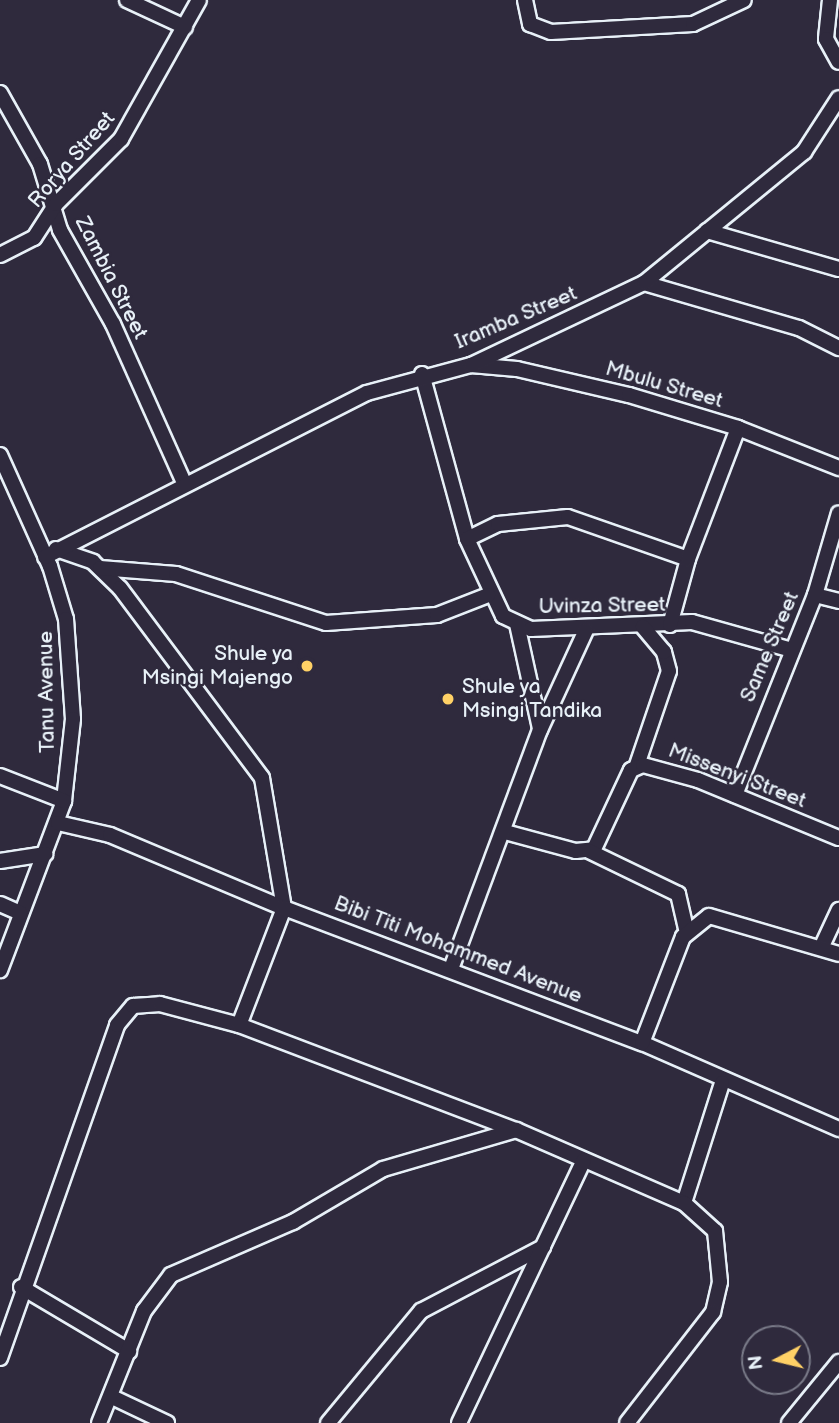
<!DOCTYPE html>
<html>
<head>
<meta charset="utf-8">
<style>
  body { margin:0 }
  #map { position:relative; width:839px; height:1423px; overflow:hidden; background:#2f2a3d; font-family:"Balsamiq Sans",sans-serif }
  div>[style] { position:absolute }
  .roads { filter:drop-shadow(2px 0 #e8f1f8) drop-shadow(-2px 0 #e8f1f8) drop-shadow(0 2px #e8f1f8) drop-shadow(0 -2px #e8f1f8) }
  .minor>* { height:14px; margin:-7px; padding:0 7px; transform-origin:7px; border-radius:7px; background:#2f2a3d }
  .dots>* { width:19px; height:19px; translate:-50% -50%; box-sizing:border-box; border:4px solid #2f2a3d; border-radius:50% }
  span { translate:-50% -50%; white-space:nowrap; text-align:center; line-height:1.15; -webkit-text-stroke:5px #2f2a3d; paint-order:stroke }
  .street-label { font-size:21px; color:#e8f1f8 }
  .poi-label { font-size:21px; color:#e8f1f8 }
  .right { translate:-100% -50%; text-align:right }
  .left { translate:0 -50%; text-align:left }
  .north { position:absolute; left:741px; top:1325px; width:70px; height:70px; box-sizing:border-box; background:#2f2a3d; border:2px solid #797a88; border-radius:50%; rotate:263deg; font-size:19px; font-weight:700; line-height:28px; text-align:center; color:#e8f1f8 }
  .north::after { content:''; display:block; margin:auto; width:24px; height:32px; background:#ffd166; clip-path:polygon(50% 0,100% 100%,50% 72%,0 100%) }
</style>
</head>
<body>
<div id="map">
  <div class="roads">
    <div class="minor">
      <div style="left:127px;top:0;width:64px;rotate:25deg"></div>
      <div style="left:525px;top:0;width:25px;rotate:78deg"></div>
      <div style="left:530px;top:24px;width:22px;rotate:21deg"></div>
      <div style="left:551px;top:32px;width:142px;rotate:-3.2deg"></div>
      <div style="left:693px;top:24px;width:56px;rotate:-25.2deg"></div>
      <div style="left:830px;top:0;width:39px;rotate:96deg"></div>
      <div style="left:826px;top:39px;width:26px;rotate:61deg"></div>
      <div style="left:0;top:93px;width:81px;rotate:60.6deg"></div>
      <div style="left:40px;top:164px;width:69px;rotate:73.1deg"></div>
      <div style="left:60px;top:230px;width:108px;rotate:60.6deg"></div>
      <div style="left:113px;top:324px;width:174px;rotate:65.9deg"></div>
      <div style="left:707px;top:231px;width:137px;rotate:16.1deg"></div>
      <div style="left:0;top:255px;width:38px;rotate:-27deg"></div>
      <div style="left:34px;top:238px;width:40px;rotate:-57.1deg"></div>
      <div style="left:56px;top:204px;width:92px;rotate:-45deg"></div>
      <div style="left:121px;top:139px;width:159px;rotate:-60.7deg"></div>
      <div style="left:644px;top:283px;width:161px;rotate:16.2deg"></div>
      <div style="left:799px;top:328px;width:45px;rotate:26.6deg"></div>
      <div style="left:471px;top:365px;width:46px;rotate:5deg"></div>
      <div style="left:517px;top:369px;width:115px;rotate:13.1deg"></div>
      <div style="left:629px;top:395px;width:114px;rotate:16.8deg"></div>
      <div style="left:738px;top:428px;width:109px;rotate:21.6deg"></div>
      <div style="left:422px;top:374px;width:171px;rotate:74.7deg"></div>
      <div style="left:467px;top:539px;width:85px;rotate:64.9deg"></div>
      <div style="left:503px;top:616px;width:31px;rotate:25deg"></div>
      <div style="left:531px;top:629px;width:161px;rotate:-2.5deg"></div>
      <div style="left:692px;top:622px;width:101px;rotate:15.6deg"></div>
      <div style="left:0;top:455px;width:122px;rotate:65.8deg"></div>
      <div style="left:50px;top:566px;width:55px;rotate:73.2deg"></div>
      <div style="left:66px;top:619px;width:100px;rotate:86deg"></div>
      <div style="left:73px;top:719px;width:82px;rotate:96.3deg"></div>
      <div style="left:64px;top:801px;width:181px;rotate:110.7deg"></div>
      <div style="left:467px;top:539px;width:34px;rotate:-26deg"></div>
      <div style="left:498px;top:524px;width:70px;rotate:-5.7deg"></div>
      <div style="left:568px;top:517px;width:127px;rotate:19.3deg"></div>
      <div style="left:56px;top:549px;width:39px;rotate:19deg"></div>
      <div style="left:93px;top:562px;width:37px;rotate:44deg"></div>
      <div style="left:120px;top:588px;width:237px;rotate:53.2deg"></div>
      <div style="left:262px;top:778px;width:132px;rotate:80.4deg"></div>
      <div style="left:284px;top:908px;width:125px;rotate:111deg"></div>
      <div style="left:45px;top:557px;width:361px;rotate:-27deg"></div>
      <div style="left:367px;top:393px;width:108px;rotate:-15.1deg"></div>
      <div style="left:471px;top:365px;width:191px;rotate:-25.4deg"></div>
      <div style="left:644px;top:283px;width:207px;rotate:-39.3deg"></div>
      <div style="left:804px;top:152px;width:64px;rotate:-57.1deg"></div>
      <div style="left:100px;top:568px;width:76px;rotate:4.5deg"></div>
      <div style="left:176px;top:574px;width:158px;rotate:18.1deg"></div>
      <div style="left:326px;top:623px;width:111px;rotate:-4.1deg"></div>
      <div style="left:437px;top:615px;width:55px;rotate:-21.4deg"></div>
      <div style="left:815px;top:595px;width:25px;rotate:14deg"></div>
      <div style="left:517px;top:624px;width:107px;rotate:77.6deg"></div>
      <div style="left:670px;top:625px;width:68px;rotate:-74.7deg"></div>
      <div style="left:688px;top:559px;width:140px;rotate:-69.1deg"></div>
      <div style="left:637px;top:765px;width:99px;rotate:-71.2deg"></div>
      <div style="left:669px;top:671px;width:20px;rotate:-105deg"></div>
      <div style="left:664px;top:652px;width:33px;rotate:-130deg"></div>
      <div style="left:0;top:776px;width:69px;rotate:21.3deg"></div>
      <div style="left:735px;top:795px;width:215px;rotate:-68.2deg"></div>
      <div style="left:815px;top:595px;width:85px;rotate:-73.7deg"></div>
      <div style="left:58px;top:823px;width:53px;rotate:13deg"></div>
      <div style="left:110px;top:835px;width:189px;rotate:22.8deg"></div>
      <div style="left:284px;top:908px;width:383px;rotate:20.7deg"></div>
      <div style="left:642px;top:1043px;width:215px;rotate:23.6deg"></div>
      <div style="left:505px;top:832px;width:73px;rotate:15deg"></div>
      <div style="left:576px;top:851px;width:18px;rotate:-6deg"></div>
      <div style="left:594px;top:849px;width:87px;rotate:-64.9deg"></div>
      <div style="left:631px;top:770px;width:13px;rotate:-23deg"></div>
      <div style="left:643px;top:765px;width:57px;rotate:15.3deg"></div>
      <div style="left:698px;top:780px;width:152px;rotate:22.4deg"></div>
      <div style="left:589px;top:851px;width:99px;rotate:25.8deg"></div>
      <div style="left:678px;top:894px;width:39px;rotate:77deg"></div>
      <div style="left:0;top:861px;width:46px;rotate:-8.8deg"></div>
      <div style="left:0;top:904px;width:22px;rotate:24deg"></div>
      <div style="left:822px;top:946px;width:40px;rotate:-65deg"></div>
      <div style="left:451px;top:969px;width:255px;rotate:-69.6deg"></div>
      <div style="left:540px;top:730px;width:110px;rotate:-65.3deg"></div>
      <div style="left:642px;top:1043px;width:114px;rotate:-68.9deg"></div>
      <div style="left:683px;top:937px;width:33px;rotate:-39deg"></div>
      <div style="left:709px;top:916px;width:135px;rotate:16.3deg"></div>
      <div style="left:684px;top:1203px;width:126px;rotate:-72.4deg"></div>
      <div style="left:21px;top:1287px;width:126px;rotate:30.7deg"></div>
      <div style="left:0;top:1358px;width:353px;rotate:-70.6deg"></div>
      <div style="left:117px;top:1025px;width:25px;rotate:-50deg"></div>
      <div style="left:133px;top:1006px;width:27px;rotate:-4deg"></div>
      <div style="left:160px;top:1004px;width:82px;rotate:14.9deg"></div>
      <div style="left:239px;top:1025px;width:296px;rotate:20.8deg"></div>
      <div style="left:516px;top:1130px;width:183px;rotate:23.5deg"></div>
      <div style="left:684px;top:1203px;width:42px;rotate:42.1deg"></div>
      <div style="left:715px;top:1231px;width:51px;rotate:84.4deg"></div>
      <div style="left:720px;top:1282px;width:31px;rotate:103deg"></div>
      <div style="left:713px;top:1312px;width:140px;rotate:127.8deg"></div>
      <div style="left:112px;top:1397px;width:61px;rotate:25.3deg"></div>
      <div style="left:99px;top:1423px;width:121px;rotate:-68.1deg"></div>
      <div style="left:144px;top:1311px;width:45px;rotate:-53.1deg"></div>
      <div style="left:171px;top:1275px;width:133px;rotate:-23.5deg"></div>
      <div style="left:293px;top:1222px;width:104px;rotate:-30.5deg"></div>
      <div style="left:383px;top:1169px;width:139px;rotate:-16.3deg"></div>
      <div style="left:328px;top:1423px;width:146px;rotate:-50.3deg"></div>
      <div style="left:421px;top:1311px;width:138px;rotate:-27.7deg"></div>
      <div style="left:459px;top:1423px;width:291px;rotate:-64.6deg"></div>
      <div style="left:789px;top:1423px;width:79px;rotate:-50.7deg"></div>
    </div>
  </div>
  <div class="dots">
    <div style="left:307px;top:666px;background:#ffd166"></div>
    <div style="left:448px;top:699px;background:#ffd166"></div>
  </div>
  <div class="street-label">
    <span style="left:72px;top:160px;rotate:-49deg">Rorya Street</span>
    <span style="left:111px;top:278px;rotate:63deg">Zambia Street</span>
    <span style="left:516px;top:318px;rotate:-23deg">Iramba Street</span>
    <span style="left:664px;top:385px;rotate:16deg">Mbulu Street</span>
    <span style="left:602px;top:606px;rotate:-1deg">Uvinza Street</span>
    <span style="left:770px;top:647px;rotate:-67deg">Same Street</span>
    <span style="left:47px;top:692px;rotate:-91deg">Tanu Avenue</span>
    <span style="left:737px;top:776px;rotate:21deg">Missenyi Street</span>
    <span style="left:458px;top:950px;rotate:21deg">Bibi Titi Mohammed Avenue</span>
  </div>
  <div class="poi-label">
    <span class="right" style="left:293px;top:666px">Shule ya<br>Msingi Majengo</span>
    <span class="left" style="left:462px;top:699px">Shule ya<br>Msingi Tandika</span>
  </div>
  <div class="north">N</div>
</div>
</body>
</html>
